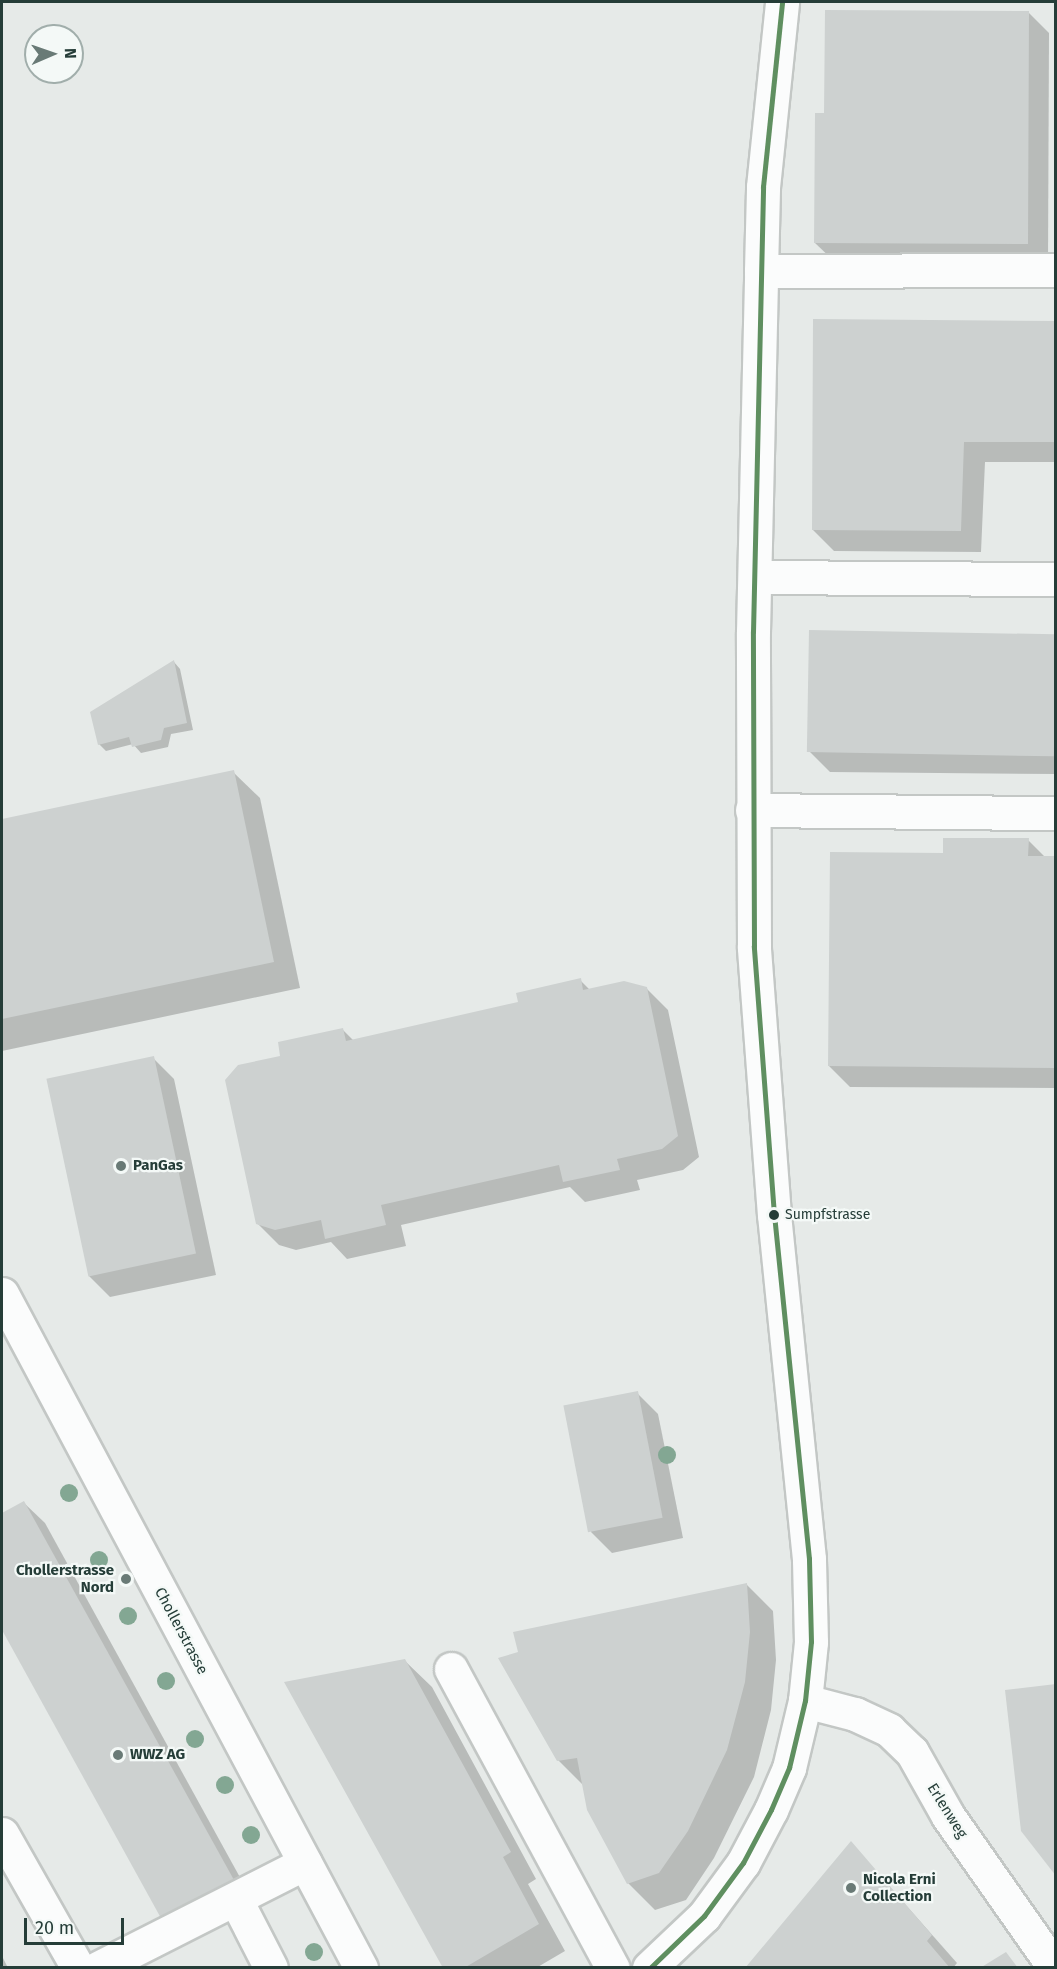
<!DOCTYPE html>
<html>
<head>
<meta charset="utf-8">
<style>
  body { margin:0 }
  #map { position:relative; width:1057px; height:1969px; overflow:hidden; background:#e6eae8; font-family:"Fira Sans",sans-serif }
  div>[style] { position:absolute }
  .shadow>* { inset:0; background:#0003 }
  .building>* { inset:0; background:#cdd1d0; transform-origin:0 0 }
  .roads { filter:drop-shadow(2px 0 #c3c7c5) drop-shadow(-2px 0 #c3c7c5) drop-shadow(0 2px #c3c7c5) drop-shadow(0 -2px #c3c7c5) }
  .minor>* { height:33px; margin:-16.5px; padding:0 16.5px; transform-origin:16.5px; border-radius:16.5px; background:#fbfcfc }
  .bus-1>* { height:4.5px; margin:-2.25px; padding:0 2.25px; transform-origin:2.25px; border-radius:2.25px; background:#5f8f60 }
  .trees>* { width:18px; height:18px; margin:-9px; border-radius:50%; background:#83a793 }
  .dots>* { width:16px; height:16px; translate:-50% -50%; box-sizing:border-box; border:3px solid #f4f9f7; border-radius:50% }
  span { translate:-50% -50%; white-space:nowrap; text-align:center; line-height:1.15; -webkit-text-stroke:4.5px #f4f9f7; paint-order:stroke }
  .bus-label { font-size:14px; color:#253d38 }
  .left { translate:0 -50%; text-align:left }
  .poi-label { font-size:15px; color:#253d38; font-weight:700 }
  .right { translate:-100% -50%; text-align:right }
  .street-label { font-size:15px; color:#253d38 }
  .frame { position:absolute; inset:0; border:3px solid #253d38; pointer-events:none }
  .north { position:absolute; left:24px; top:24px; width:60px; height:60px; box-sizing:border-box; background:#f4f9f7; border:2px solid #a1aeab; border-radius:50%; rotate:88deg; font-size:16px; font-weight:700; line-height:24px; text-align:center; color:#253d38 }
  .north::after { content:''; display:block; margin:auto; width:21px; height:27px; background:#697a76; clip-path:polygon(50% 0,100% 100%,50% 72%,0 100%) }
  .scale { position:absolute; left:24px; top:1918px; width:100px; height:27px; box-sizing:border-box; border:3px solid #253d38; border-top:0; padding-left:8px; font-size:18px; line-height:21px; white-space:nowrap; color:#253d38; -webkit-text-stroke:4px #f4f9f7; paint-order:stroke }
</style>
</head>
<body>
<div id="map">
  <div class="shadow">
    <div style="clip-path:polygon(1028px 12px,1049px 33px,1048px 265px,836px 263px,815px 243px,826px 114px)"></div>
    <div style="clip-path:polygon(1056px 323px,1056px 462px,985px 462px,981px 552px,834px 551px,813px 530px)"></div>
    <div style="clip-path:polygon(1056px 634px,1056px 774px,830px 772px,809px 751px)"></div>
    <div style="clip-path:polygon(174px 662px,180px 669px,193px 730px,171px 734px,168px 747px,141px 753px,133px 744px,106px 751px,99px 744px)"></div>
    <div style="clip-path:polygon(233px 772px,260px 798px,300px 988px,2px 1051px,2px 820px)"></div>
    <div style="clip-path:polygon(1028px 840px,1046px 858px,1056px 858px,1056px 1088px,850px 1087px,829px 1066px,944px 854px)"></div>
    <div style="clip-path:polygon(580px 980px,590px 990px,647px 989px,668px 1010px,699px 1157px,683px 1170px,637px 1180px,640px 1190px,585px 1202px,570px 1187px,401px 1225px,406px 1246px,347px 1259px,331px 1242px,296px 1250px,279px 1245px,258px 1224px,282px 1057px,342px 1029px,354px 1041px,520px 1004px)"></div>
    <div style="clip-path:polygon(153px 1058px,174px 1079px,216px 1275px,110px 1297px,89px 1276px)"></div>
    <div style="clip-path:polygon(637px 1393px,658px 1414px,683px 1538px,612px 1553px,591px 1532px)"></div>
    <div style="clip-path:polygon(24px 1503px,45px 1523px,253px 1901px,163px 1919px,2px 1627px,2px 1515px)"></div>
    <div style="clip-path:polygon(746px 1584px,773px 1611px,776px 1660px,771px 1710px,754px 1777px,714px 1858px,686px 1900px,655px 1910px,628px 1883px,584px 1786px,558px 1760px)"></div>
    <div style="clip-path:polygon(405px 1661px,432px 1687px,536px 1879px,528px 1884px,565px 1951px,536px 1968px,445px 1968px)"></div>
    <div style="clip-path:polygon(851px 1843px,957px 1963px,953px 1968px,747px 1968px)"></div>
    <div style="clip-path:polygon(2px 1956px,8px 1968px,2px 1968px)"></div>
  </div>
  <div class="building">
    <div style="clip-path:polygon(825px 10px,1029px 11px,1028px 244px,814px 243px,815px 113px,824px 113px)"></div>
    <div style="clip-path:polygon(813px 319px,1056px 321px,1056px 442px,964px 442px,961px 531px,812px 530px)"></div>
    <div style="left:809px;top:630px;width:247px;height:122px;rotate:1deg"></div>
    <div style="clip-path:polygon(174px 660px,187px 723px,164px 728px,161px 740px,132px 747px,129px 737px,98px 745px,90px 712px)"></div>
    <div style="clip-path:polygon(234px 770px,274px 962px,2px 1019px,2px 819px)"></div>
    <div style="clip-path:polygon(943px 838px,1029px 838px,1028px 856px,1056px 856px,1056px 1068px,828px 1066px,830px 852px,943px 853px)"></div>
    <div style="clip-path:polygon(581px 978px,583px 990px,624px 981px,647px 987px,678px 1136px,662px 1149px,617px 1159px,620px 1170px,563px 1182px,559px 1165px,381px 1205px,386px 1225px,325px 1239px,321px 1220px,275px 1230px,256px 1224px,225px 1080px,238px 1065px,280px 1056px,278px 1042px,343px 1028px,346px 1041px,518px 1002px,516px 993px)"></div>
    <div style="left:154px;top:1056px;width:202px;height:110px;rotate:78deg"></div>
    <div style="left:638px;top:1391px;width:129px;height:76px;rotate:79deg"></div>
    <div style="clip-path:polygon(24px 1501px,234px 1880px,162px 1920px,2px 1630px,2px 1513px)"></div>
    <div style="clip-path:polygon(747px 1583px,750px 1632px,745px 1682px,727px 1750px,688px 1831px,659px 1873px,627px 1884px,587px 1810px,577px 1758px,557px 1761px,498px 1658px,518px 1652px,513px 1632px)"></div>
    <div style="clip-path:polygon(405px 1659px,511px 1852px,503px 1857px,539px 1924px,464px 1968px,443px 1968px,284px 1682px)"></div>
    <div style="clip-path:polygon(1056px 1684px,1056px 1876px,1021px 1831px,1005px 1690px)"></div>
    <div style="clip-path:polygon(851px 1841px,932px 1935px,927px 1941px,950px 1968px,745px 1968px)"></div>
    <div style="clip-path:polygon(1006px 1952px,1018px 1968px,980px 1968px)"></div>
  </div>
  <div class="roads">
    <div class="minor">
      <div style="left:761px;top:271px;width:295px;rotate:-0.2deg"></div>
      <div style="left:755px;top:577px;width:301px;rotate:0.4deg"></div>
      <div style="left:752px;top:810px;width:304px;rotate:0.6deg"></div>
      <div style="left:2px;top:1294px;width:764px;rotate:61.96deg"></div>
      <div style="left:451px;top:1669px;width:340px;rotate:61.6deg"></div>
      <div style="left:805px;top:1701px;width:52px;rotate:14.6deg"></div>
      <div style="left:855px;top:1714px;width:38px;rotate:25deg"></div>
      <div style="left:889px;top:1730px;width:32px;rotate:44deg"></div>
      <div style="left:912px;top:1752px;width:73px;rotate:60.6deg"></div>
      <div style="left:948px;top:1816px;width:186px;rotate:54.9deg"></div>
      <div style="left:2px;top:1834px;width:154px;rotate:60.4deg"></div>
      <div style="left:236px;top:1900px;width:76px;rotate:62.8deg"></div>
      <div style="left:98px;top:1968px;width:232px;rotate:-26.9deg"></div>
      <div style="left:649px;top:1968px;width:76px;rotate:-43.4deg"></div>
      <div style="left:704px;top:1916px;width:66px;rotate:-53.7deg"></div>
      <div style="left:743px;top:1863px;width:60px;rotate:-62.2deg"></div>
      <div style="left:771px;top:1810px;width:46px;rotate:-66.8deg"></div>
      <div style="left:789px;top:1768px;width:69px;rotate:-76.6deg"></div>
      <div style="left:805px;top:1701px;width:59px;rotate:-84.2deg"></div>
      <div style="left:811px;top:1642px;width:83px;rotate:-91.4deg"></div>
      <div style="left:809px;top:1559px;width:346px;rotate:-95.8deg"></div>
      <div style="left:774px;top:1215px;width:269px;rotate:-94.3deg"></div>
      <div style="left:754px;top:947px;width:315px;rotate:-90.2deg"></div>
      <div style="left:753px;top:632px;width:361px;rotate:-88.7deg"></div>
      <div style="left:761px;top:271px;width:84px;rotate:-88.6deg"></div>
      <div style="left:763px;top:187px;width:186px;rotate:-84.1deg"></div>
    </div>
  </div>
  <div class="bus-1">
    <div style="left:650px;top:1968px;width:75px;rotate:-43.9deg"></div>
    <div style="left:704px;top:1916px;width:66px;rotate:-53.7deg"></div>
    <div style="left:743px;top:1863px;width:60px;rotate:-62.2deg"></div>
    <div style="left:771px;top:1810px;width:46px;rotate:-66.8deg"></div>
    <div style="left:789px;top:1768px;width:69px;rotate:-76.6deg"></div>
    <div style="left:805px;top:1701px;width:59px;rotate:-84.2deg"></div>
    <div style="left:811px;top:1642px;width:83px;rotate:-91.4deg"></div>
    <div style="left:809px;top:1559px;width:346px;rotate:-95.8deg"></div>
    <div style="left:774px;top:1215px;width:269px;rotate:-94.3deg"></div>
    <div style="left:754px;top:947px;width:315px;rotate:-90.2deg"></div>
    <div style="left:753px;top:632px;width:445px;rotate:-88.7deg"></div>
    <div style="left:763px;top:187px;width:186px;rotate:-84.1deg"></div>
  </div>
  <div class="trees">
    <div style="left:667px;top:1455px"></div>
    <div style="left:69px;top:1493px"></div>
    <div style="left:99px;top:1560px"></div>
    <div style="left:128px;top:1616px"></div>
    <div style="left:166px;top:1681px"></div>
    <div style="left:195px;top:1739px"></div>
    <div style="left:225px;top:1785px"></div>
    <div style="left:251px;top:1835px"></div>
    <div style="left:314px;top:1952px"></div>
  </div>
  <div class="dots">
    <div style="left:121px;top:1166px;background:#697a76"></div>
    <div style="left:774px;top:1215px;background:#253d38"></div>
    <div style="left:126px;top:1579px;background:#697a76"></div>
    <div style="left:118px;top:1755px;background:#697a76"></div>
    <div style="left:851px;top:1888px;background:#697a76"></div>
  </div>
  <div class="bus-label">
    <span class="left" style="left:785px;top:1215px">Sumpfstrasse</span>
  </div>
  <div class="poi-label">
    <span class="left" style="left:133px;top:1166px">PanGas</span>
    <span class="right" style="left:114px;top:1579px">Chollerstrasse<br>Nord</span>
    <span class="left" style="left:130px;top:1755px">WWZ AG</span>
    <span class="left" style="left:863px;top:1888px">Nicola Erni<br>Collection</span>
  </div>
  <div class="street-label">
    <span style="left:181px;top:1631px;rotate:62deg">Chollerstrasse</span>
    <span style="left:947px;top:1811px;rotate:58deg">Erlenweg</span>
  </div>
  <div class="frame"></div>
  <div class="north">N</div>
  <div class="scale">20 m</div>
</div>
</body>
</html>
